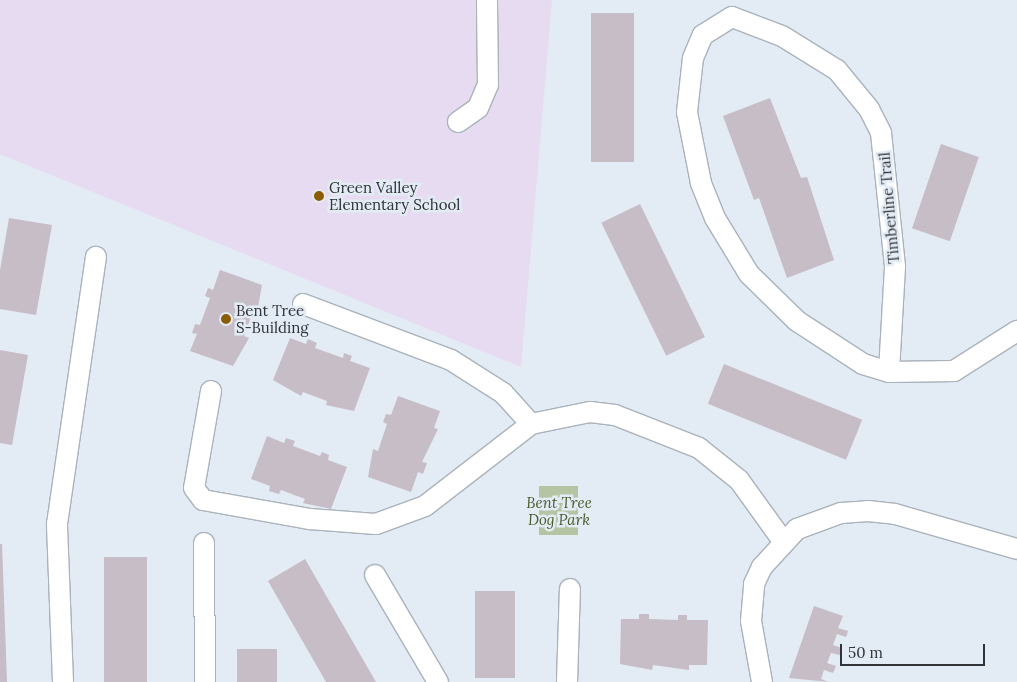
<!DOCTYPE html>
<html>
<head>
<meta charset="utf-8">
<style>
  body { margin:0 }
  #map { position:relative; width:1017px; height:682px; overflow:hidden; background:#e3ebf5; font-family:Lora,serif }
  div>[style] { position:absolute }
  .education>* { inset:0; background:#e6dbf0 }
  .green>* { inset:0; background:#b5c5a4; transform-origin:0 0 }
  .building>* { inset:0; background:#c6bdc6; transform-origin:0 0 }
  .roads { filter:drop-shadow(1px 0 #aab2bb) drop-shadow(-1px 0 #aab2bb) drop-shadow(0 1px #aab2bb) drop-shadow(0 -1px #aab2bb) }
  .minor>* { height:20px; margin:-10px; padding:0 10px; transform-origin:10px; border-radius:10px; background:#fff }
  .dots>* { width:14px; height:14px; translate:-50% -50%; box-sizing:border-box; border:2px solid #e3ebf5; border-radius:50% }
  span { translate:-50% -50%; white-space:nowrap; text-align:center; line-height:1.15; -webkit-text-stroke:5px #e3ebf5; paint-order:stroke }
  .poi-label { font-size:15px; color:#303337 }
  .left { translate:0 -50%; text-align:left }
  .street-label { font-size:15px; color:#303337 }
  .park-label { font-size:15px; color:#485e2c; font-style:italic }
  .scale { position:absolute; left:840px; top:644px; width:145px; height:22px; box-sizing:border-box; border:2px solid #303337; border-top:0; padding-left:6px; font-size:15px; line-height:18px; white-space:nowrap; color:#303337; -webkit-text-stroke:4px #e3ebf5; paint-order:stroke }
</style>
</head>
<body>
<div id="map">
  <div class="education">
    <div style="clip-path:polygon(0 0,552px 0,521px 367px,0 154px)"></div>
  </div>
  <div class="green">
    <div style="left:539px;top:486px;width:39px;height:49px"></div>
  </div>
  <div class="building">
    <div style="left:591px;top:13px;width:43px;height:149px"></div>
    <div style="clip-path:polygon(770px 98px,801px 178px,807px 177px,834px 260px,787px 278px,759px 198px,754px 200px,723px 116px)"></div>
    <div style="left:941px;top:144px;width:40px;height:89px;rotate:19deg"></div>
    <div style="left:640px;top:204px;width:148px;height:43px;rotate:64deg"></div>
    <div style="clip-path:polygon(9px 218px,52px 225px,36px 315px,0 309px,0 270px)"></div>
    <div style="clip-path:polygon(220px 270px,262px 285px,257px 313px,253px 312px,244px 336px,249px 338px,233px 366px,190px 351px,197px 334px,192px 333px,195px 324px,200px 325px,210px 298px,205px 296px,208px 288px,213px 290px)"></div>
    <div style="clip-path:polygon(290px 338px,306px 344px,308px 339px,317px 343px,315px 348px,343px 358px,344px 353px,352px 356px,350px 361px,370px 368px,354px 411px,326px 405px,327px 401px,303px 392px,301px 396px,273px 380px)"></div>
    <div style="clip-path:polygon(0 350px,28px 355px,12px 445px,0 443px)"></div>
    <div style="left:724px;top:364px;width:149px;height:43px;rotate:22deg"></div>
    <div style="clip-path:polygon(398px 396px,440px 411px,434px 428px,438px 429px,422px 462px,427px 463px,423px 474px,418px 472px,411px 492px,368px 477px,373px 449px,378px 451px,387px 424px,383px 422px,386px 414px,391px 415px)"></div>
    <div style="clip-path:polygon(267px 436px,284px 443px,286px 438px,295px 441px,293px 446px,320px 456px,322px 452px,329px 455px,328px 460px,347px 467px,331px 509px,303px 503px,305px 499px,281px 490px,279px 494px,269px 491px,270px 486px,251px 479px)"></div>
    <div style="clip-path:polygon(0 544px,2px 544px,7px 682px,0 682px)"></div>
    <div style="left:104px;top:557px;width:43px;height:125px"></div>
    <div style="clip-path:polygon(305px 559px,376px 682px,326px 682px,268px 581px)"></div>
    <div style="left:475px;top:591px;width:40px;height:87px"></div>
    <div style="clip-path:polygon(814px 606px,843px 616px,838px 628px,848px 631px,846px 637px,837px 634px,833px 645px,842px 648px,840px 655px,831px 653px,827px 663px,836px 666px,833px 673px,824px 670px,821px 679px,829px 682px,789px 678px)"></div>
    <div style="clip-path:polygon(639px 614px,649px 614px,649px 619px,678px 620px,678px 615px,687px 615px,687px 620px,708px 620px,707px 665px,689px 665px,689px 670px,653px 665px,652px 670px,620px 664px,621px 619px,639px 619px)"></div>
    <div style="left:237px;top:649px;width:40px;height:33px"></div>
  </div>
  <div class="roads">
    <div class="minor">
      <div style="left:732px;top:17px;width:53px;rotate:20.8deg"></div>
      <div style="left:782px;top:36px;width:65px;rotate:31.7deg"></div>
      <div style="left:837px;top:70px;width:50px;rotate:50.6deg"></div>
      <div style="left:869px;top:109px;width:27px;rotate:63deg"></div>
      <div style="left:881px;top:133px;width:135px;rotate:84deg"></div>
      <div style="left:895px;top:267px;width:105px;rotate:93.3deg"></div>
      <div style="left:889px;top:372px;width:27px;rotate:-163deg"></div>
      <div style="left:863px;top:364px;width:79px;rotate:-146.9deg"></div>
      <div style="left:797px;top:321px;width:67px;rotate:-135.6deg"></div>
      <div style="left:749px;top:274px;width:66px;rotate:-121.3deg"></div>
      <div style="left:715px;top:218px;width:38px;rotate:-112deg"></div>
      <div style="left:701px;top:183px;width:72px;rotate:-101.2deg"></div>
      <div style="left:687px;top:112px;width:54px;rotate:-83.7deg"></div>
      <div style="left:693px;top:58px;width:25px;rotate:-67deg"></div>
      <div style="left:703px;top:35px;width:34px;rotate:-32deg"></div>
      <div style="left:458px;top:122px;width:24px;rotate:-35deg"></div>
      <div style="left:478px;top:108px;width:25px;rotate:-67deg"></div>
      <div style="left:488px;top:85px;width:85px;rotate:-90.7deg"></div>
      <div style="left:303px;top:304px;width:158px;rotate:20.7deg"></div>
      <div style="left:451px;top:360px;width:62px;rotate:32.4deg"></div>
      <div style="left:503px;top:393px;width:42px;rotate:47.9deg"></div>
      <div style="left:889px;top:372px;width:65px;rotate:-0.9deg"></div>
      <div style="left:954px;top:371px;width:75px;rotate:-32.4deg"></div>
      <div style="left:211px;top:391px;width:98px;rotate:99.9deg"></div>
      <div style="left:194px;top:488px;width:15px;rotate:53deg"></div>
      <div style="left:203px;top:500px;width:109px;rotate:10.1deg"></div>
      <div style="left:310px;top:519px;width:66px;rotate:4.3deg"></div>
      <div style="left:376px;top:524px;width:52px;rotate:-20.2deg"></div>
      <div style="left:425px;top:506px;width:134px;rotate:-37.7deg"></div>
      <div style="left:531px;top:424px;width:60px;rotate:-11.5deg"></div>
      <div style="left:590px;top:412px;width:25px;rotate:7deg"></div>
      <div style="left:615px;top:415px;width:90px;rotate:21.4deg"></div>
      <div style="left:699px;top:448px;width:51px;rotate:38.7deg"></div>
      <div style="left:739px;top:480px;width:75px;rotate:54.2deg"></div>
      <div style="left:204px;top:543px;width:139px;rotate:89.6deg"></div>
      <div style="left:375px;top:575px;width:124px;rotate:59.5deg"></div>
      <div style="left:63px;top:682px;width:158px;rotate:-92.2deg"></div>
      <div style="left:57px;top:524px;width:270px;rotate:-81.7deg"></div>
      <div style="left:567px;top:682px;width:93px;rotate:-88.2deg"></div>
      <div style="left:762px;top:682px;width:62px;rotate:-100.2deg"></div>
      <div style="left:751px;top:621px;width:37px;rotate:-85deg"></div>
      <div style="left:754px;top:584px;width:19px;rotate:-65deg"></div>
      <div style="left:762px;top:567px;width:52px;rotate:-47.4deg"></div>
      <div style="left:797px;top:529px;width:47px;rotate:-20deg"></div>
      <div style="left:841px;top:513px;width:27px;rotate:-4deg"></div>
      <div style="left:868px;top:511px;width:27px;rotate:6deg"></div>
      <div style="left:895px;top:514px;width:127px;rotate:16deg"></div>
    </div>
  </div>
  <div class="dots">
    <div style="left:319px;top:196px;background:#8d5c06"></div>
    <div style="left:226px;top:319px;background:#8d5c06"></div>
  </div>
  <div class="poi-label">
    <span class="left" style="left:329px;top:196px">Green Valley<br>Elementary School</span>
    <span class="left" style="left:236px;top:319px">Bent Tree<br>S-Building</span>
  </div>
  <div class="street-label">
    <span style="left:889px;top:208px;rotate:-95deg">Timberline Trail</span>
  </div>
  <div class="park-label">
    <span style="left:559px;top:511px">Bent Tree<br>Dog Park</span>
  </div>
  <div class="scale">50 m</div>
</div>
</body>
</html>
